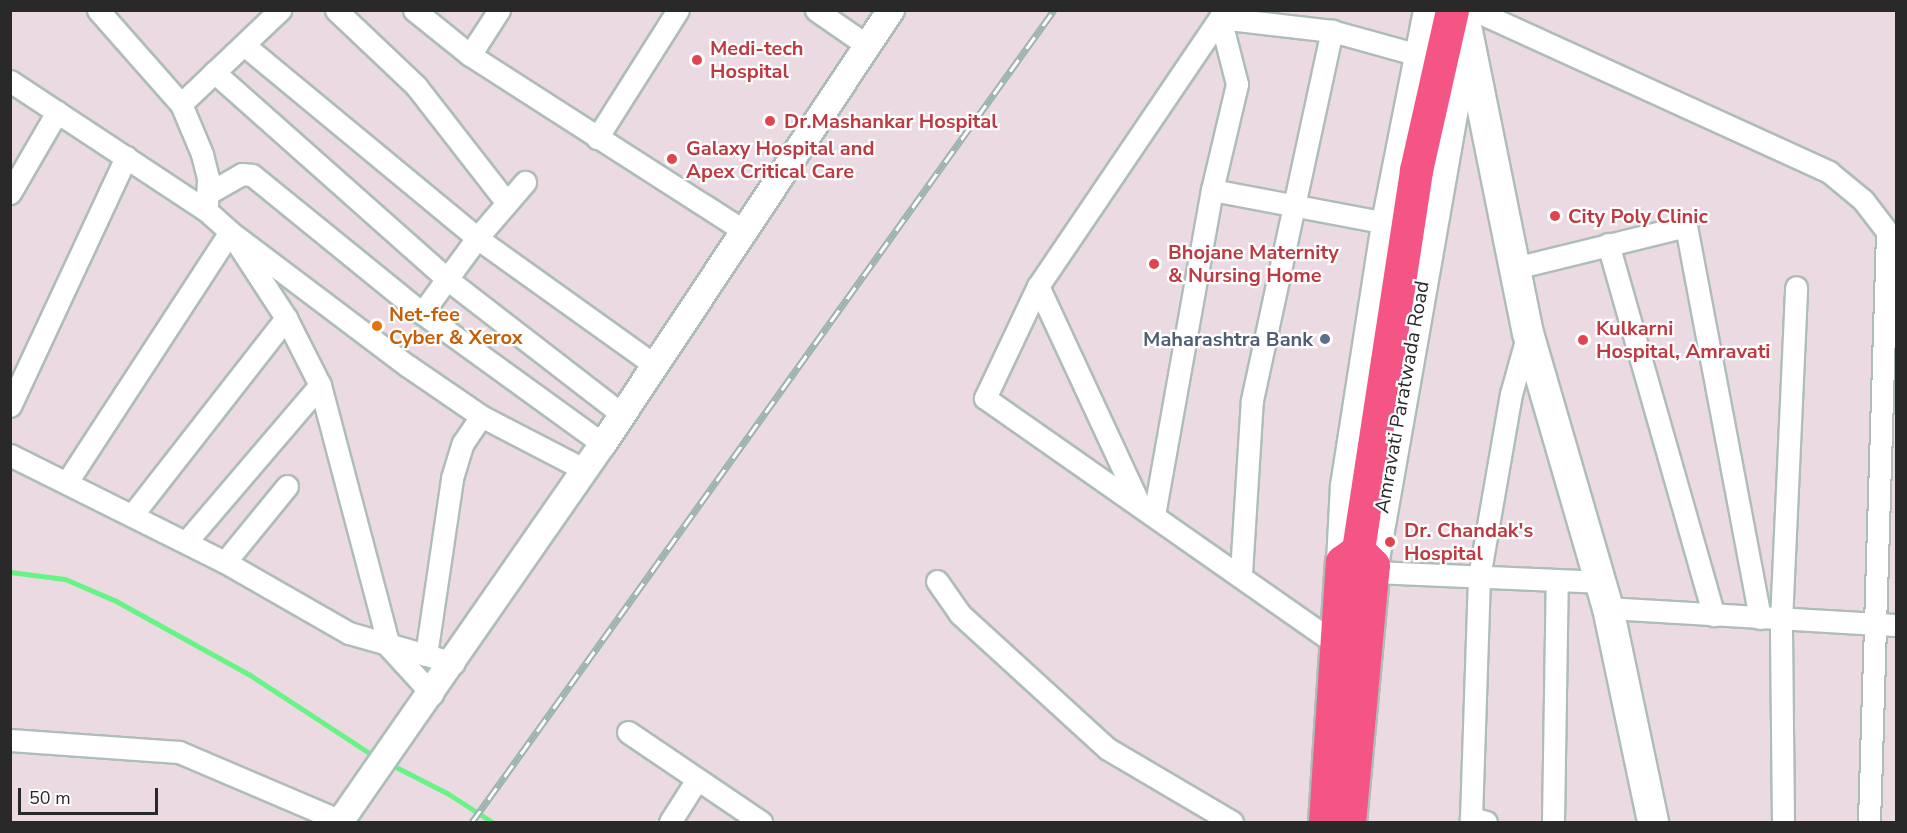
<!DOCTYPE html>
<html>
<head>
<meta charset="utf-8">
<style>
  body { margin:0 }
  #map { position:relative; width:1907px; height:833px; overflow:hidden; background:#ecdae2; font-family:"Nunito Sans",sans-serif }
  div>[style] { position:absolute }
  .stream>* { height:5px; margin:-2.5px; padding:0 2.5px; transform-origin:2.5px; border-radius:2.5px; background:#68f385 }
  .roads { filter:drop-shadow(2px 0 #aebdba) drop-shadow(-2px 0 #aebdba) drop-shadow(0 2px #aebdba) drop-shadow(0 -2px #aebdba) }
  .minor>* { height:21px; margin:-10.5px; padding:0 10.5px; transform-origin:10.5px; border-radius:10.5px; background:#fff }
  .tertiary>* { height:26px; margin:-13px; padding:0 13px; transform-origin:13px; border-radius:13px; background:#fff }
  .secondary>* { height:30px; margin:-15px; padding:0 15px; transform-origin:15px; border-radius:15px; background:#fff }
  .primary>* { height:33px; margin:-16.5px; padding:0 16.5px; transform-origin:16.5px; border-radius:16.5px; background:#f55584 }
  .rail>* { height:7px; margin-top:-3.5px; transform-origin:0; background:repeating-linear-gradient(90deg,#fff 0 14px,#9cb4af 0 28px); box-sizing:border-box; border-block:2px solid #9cb4af }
  .dots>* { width:16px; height:16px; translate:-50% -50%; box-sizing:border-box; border:3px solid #fff; border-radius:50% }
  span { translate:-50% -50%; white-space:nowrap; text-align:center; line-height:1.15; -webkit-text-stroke:4.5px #fff; paint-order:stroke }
  .health-label { font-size:20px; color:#be3a42; font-weight:700 }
  .left { translate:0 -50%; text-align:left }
  .food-label { font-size:20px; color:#c56008; font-weight:700 }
  .service-label { font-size:20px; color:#4e5e75; font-weight:700 }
  .right { translate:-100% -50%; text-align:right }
  .street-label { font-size:20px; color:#292929 }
  .frame { position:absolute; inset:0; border:12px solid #292929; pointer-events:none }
  .scale { position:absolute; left:18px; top:788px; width:140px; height:27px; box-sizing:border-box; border:3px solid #292929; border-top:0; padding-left:8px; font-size:18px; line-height:21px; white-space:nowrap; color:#292929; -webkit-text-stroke:4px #fff; paint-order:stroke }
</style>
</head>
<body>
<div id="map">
  <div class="stream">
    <div style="left:10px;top:572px;width:55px;rotate:7.3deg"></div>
    <div style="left:65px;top:579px;width:56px;rotate:23.3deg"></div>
    <div style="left:116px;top:601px;width:153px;rotate:28.9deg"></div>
    <div style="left:250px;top:675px;width:152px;rotate:33.2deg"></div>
    <div style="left:388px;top:763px;width:66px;rotate:27deg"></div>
    <div style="left:447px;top:793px;width:54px;rotate:32.8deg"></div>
  </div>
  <div class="roads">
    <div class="minor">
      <div style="left:98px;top:10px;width:125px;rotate:48.6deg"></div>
      <div style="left:181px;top:104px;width:54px;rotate:67.2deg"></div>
      <div style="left:202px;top:154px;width:25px;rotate:76deg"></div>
      <div style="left:208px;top:178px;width:27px;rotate:92deg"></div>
      <div style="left:336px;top:10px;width:110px;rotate:43.5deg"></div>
      <div style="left:416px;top:86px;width:148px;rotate:52.1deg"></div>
      <div style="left:414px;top:10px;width:72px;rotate:38.8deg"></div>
      <div style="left:470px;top:55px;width:328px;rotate:32.7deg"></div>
      <div style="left:816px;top:10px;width:63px;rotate:34.7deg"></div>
      <div style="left:1225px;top:10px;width:333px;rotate:124.1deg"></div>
      <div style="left:1038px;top:286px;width:124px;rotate:115.3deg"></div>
      <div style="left:985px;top:398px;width:426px;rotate:35deg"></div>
      <div style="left:1474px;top:10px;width:390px;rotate:24.5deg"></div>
      <div style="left:1829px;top:172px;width:44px;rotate:39.5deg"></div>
      <div style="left:1863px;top:200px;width:54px;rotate:52.5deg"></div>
      <div style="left:244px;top:45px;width:303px;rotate:39.6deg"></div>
      <div style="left:477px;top:238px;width:220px;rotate:35.6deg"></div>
      <div style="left:470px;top:55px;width:54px;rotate:-57.2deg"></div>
      <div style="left:214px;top:72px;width:312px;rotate:41.6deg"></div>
      <div style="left:447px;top:279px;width:222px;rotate:37.7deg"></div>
      <div style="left:10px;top:81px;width:236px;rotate:33.4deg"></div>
      <div style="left:207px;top:211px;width:31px;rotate:42deg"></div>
      <div style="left:230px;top:232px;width:103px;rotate:56.9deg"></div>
      <div style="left:286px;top:318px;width:75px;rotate:63.1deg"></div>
      <div style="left:320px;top:385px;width:271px;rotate:75.2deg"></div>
      <div style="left:389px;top:647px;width:64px;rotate:47.5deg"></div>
      <div style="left:181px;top:104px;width:137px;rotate:-43.5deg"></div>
      <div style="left:597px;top:138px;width:151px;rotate:-57.7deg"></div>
      <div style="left:1212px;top:190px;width:178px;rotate:10.7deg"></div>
      <div style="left:10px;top:193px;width:94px;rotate:-59.9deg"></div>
      <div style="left:207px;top:194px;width:40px;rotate:-29.7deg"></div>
      <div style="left:242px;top:174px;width:10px;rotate:6deg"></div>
      <div style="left:252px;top:175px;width:219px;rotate:39.1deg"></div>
      <div style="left:422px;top:313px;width:223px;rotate:35.9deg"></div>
      <div style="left:1608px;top:244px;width:386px;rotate:74.1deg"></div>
      <div style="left:1515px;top:268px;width:176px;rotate:-13.8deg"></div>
      <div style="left:1686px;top:226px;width:399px;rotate:79.3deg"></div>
      <div style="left:1038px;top:286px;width:240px;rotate:65.1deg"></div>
      <div style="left:422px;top:313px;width:93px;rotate:-53.7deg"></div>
      <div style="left:477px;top:238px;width:74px;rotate:-49.4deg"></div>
      <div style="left:10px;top:406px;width:275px;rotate:-65deg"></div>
      <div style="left:10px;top:455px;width:240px;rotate:26.5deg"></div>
      <div style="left:225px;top:562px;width:143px;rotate:29.8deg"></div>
      <div style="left:349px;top:633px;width:109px;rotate:15.9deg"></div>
      <div style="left:67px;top:482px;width:298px;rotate:-56.9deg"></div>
      <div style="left:230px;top:232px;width:223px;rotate:37deg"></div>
      <div style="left:408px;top:366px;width:88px;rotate:34.4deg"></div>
      <div style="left:481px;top:416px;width:117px;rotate:27.4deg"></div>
      <div style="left:133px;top:514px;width:249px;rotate:-52deg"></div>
      <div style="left:1154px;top:515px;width:330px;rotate:-79.9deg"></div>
      <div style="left:1212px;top:190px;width:109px;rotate:-76.7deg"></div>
      <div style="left:1237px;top:84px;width:68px;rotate:-104.4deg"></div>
      <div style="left:1220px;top:18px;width:113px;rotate:6.6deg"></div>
      <div style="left:1332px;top:31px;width:93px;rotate:15.5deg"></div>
      <div style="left:186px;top:542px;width:206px;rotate:-49.5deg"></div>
      <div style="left:225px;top:562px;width:98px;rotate:-50.8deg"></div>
      <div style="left:1373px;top:572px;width:226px;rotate:2.5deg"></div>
      <div style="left:1241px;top:573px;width:173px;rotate:-86.4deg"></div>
      <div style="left:1252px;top:400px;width:378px;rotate:-77.8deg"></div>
      <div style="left:937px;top:581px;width:40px;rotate:55.1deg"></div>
      <div style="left:960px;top:614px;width:200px;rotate:42.4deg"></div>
      <div style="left:1108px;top:749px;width:144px;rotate:30.5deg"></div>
      <div style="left:1608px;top:608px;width:289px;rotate:3.4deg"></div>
      <div style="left:426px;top:655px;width:179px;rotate:-81.6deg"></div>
      <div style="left:452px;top:478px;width:37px;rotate:-73deg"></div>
      <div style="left:463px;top:443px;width:32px;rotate:-56deg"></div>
      <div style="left:628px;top:732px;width:161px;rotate:34.1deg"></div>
      <div style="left:10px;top:740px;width:169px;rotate:4.1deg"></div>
      <div style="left:179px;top:752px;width:176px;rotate:23.1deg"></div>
      <div style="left:670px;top:822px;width:49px;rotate:-57.6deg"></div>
      <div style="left:1486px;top:822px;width:16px;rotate:-165deg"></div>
      <div style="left:1471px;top:818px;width:241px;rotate:-88.1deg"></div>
      <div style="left:1479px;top:577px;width:186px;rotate:-80.1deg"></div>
      <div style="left:1511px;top:394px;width:63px;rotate:-74.4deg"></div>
      <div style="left:1553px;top:822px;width:242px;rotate:-89.1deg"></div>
      <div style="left:1783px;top:822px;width:201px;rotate:-90.6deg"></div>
      <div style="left:1781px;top:621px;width:334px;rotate:-87.4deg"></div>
      <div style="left:1869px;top:822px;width:589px;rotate:-88.25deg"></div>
    </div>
    <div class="tertiary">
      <div style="left:340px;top:822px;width:460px;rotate:-55.2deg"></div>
      <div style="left:603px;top:444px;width:521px;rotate:-56.43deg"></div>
    </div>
    <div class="secondary">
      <div style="left:1467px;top:31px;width:308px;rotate:78.6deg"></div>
      <div style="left:1528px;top:333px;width:286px;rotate:73.8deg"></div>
      <div style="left:1608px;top:608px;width:219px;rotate:78.1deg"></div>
      <div style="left:1342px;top:562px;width:76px;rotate:-87deg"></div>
      <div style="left:1346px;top:486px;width:266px;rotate:-81.1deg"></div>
      <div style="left:1387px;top:223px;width:217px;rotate:-78.8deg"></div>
      <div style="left:1373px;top:565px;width:527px;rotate:-80.06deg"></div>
    </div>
    <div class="primary">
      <div style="left:1325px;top:822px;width:261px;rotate:-86.3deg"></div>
      <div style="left:1342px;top:562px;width:20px;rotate:-37deg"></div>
      <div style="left:1358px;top:550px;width:384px;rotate:-81.3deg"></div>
      <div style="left:1416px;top:170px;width:164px;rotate:-77.3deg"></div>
      <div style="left:1349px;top:822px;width:258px;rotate:-84.7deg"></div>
      <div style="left:1373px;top:565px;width:21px;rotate:-135deg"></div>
    </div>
  </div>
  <div class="rail">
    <div style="left:472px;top:822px;width:999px;rotate:-54.37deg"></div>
  </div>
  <div class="dots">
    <div style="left:697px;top:60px;background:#e0444e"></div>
    <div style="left:770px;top:121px;background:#e0444e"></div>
    <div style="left:672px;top:159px;background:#e0444e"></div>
    <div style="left:1555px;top:216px;background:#e0444e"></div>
    <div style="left:1154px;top:264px;background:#e0444e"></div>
    <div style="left:377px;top:326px;background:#e8710a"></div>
    <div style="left:1325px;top:339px;background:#5c6f8a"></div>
    <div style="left:1583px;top:340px;background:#e0444e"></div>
    <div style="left:1390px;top:542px;background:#e0444e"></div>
  </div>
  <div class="health-label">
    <span class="left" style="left:710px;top:60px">Medi-tech<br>Hospital</span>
    <span class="left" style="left:784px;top:121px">Dr.Mashankar Hospital</span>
    <span class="left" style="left:686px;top:160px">Galaxy Hospital and<br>Apex Critical Care</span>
    <span class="left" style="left:1568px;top:216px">City Poly Clinic</span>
    <span class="left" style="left:1168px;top:264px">Bhojane Maternity<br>&amp; Nursing Home</span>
    <span class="left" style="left:1596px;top:340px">Kulkarni<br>Hospital, Amravati</span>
    <span class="left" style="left:1404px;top:542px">Dr. Chandak's<br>Hospital</span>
  </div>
  <div class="food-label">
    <span class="left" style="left:389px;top:326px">Net-fee<br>Cyber &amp; Xerox</span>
  </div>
  <div class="service-label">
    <span class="right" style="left:1313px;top:339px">Maharashtra Bank</span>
  </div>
  <div class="street-label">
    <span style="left:1402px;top:397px;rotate:-80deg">Amravati Paratwada Road</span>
  </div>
  <div class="frame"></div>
  <div class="scale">50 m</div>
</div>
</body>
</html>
